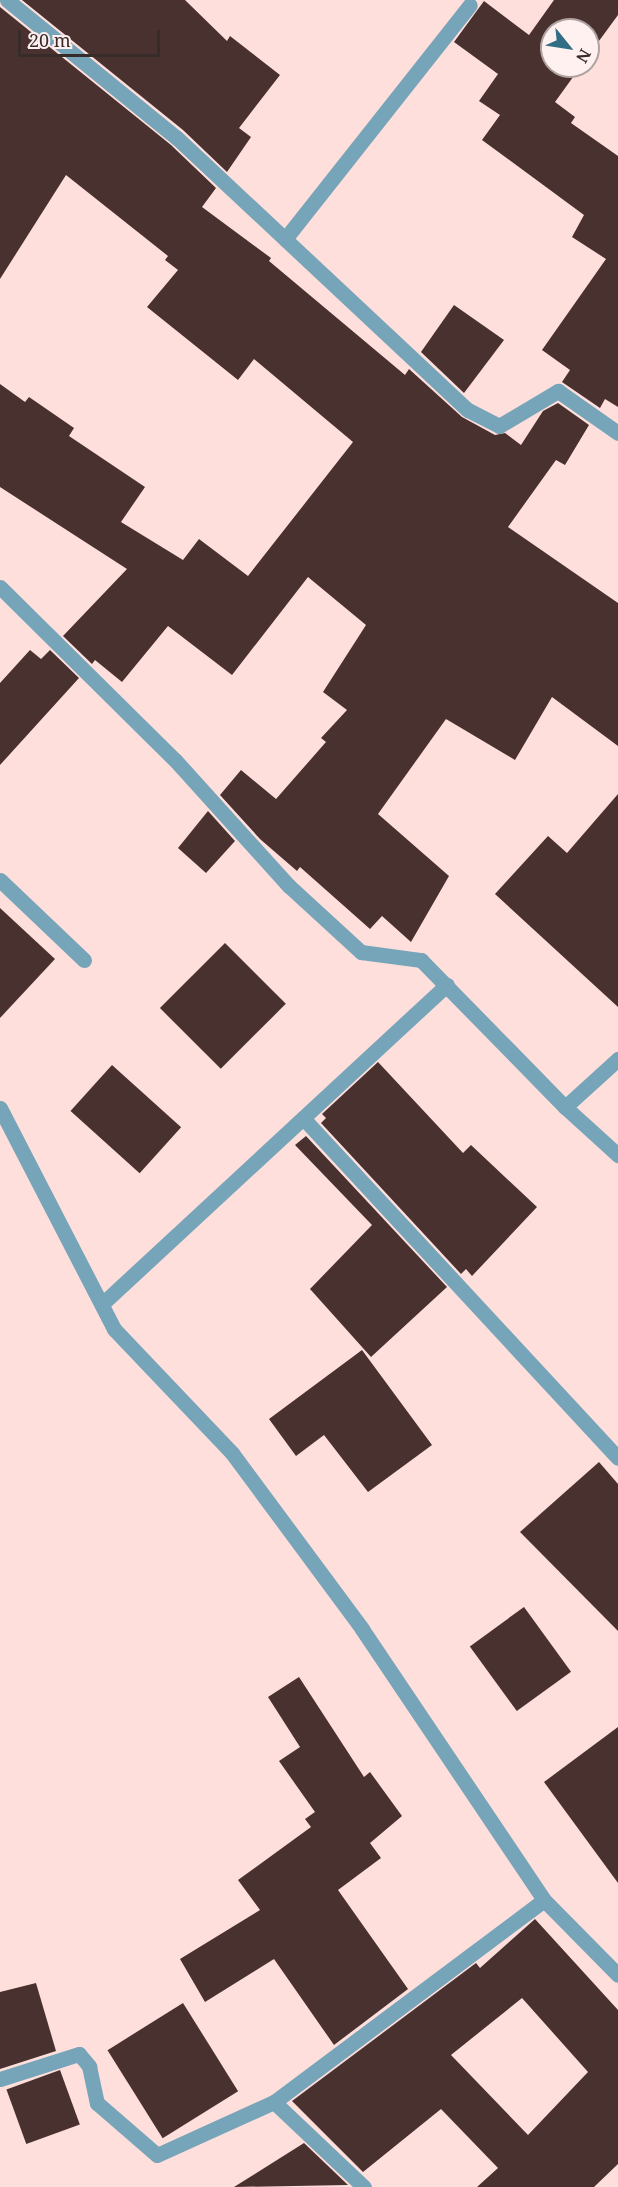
<!DOCTYPE html>
<html>
<head>
<meta charset="utf-8">
<style>
  body { margin:0 }
  #map { position:relative; width:618px; height:2187px; overflow:hidden; background:#fedfdc; font-family:"Noto Serif",serif }
  div>[style] { position:absolute }
  .building>* { inset:0; background:#493130; transform-origin:0 0 }
  .minor>* { height:15px; margin:-7.5px; padding:0 7.5px; transform-origin:7.5px; border-radius:7.5px; background:#76a4b8 }
  span { translate:-50% -50%; white-space:nowrap; text-align:center; line-height:1.15; -webkit-text-stroke:6px #fef1f0; paint-order:stroke }
  .north { position:absolute; left:540px; top:18px; width:60px; height:60px; box-sizing:border-box; background:#fef1f0; border:2px solid #afa2a1; border-radius:50%; rotate:120deg; font-size:16px; font-weight:700; line-height:24px; text-align:center; color:#382c2b }
  .north::after { content:''; display:block; margin:auto; width:21px; height:27px; background:#316e85; clip-path:polygon(50% 0,100% 100%,50% 72%,0 100%) }
  .scale { position:absolute; left:18px; top:30px; width:142px; height:27px; box-sizing:border-box; border:3px solid #382c2b; border-top:0; padding-left:8px; font-size:18px; line-height:21px; white-space:nowrap; color:#382c2b; -webkit-text-stroke:4px #fef1f0; paint-order:stroke }
</style>
</head>
<body>
<div id="map">
  <div class="building">
    <div style="clip-path:polygon(22px 0,185px 0,227px 41px,230px 36px,280px 75px,239px 128px,251px 137px,227px 172px,183px 130px)"></div>
    <div style="clip-path:polygon(554px 0,618px 0,618px 15px,588px 56px,588px 30px,552px 30px,552px 66px,581px 66px,555px 102px,575px 117px,571px 123px,618px 156px,618px 407px,605px 399px,600px 408px,562px 382px,570px 370px,542px 350px,606px 259px,572px 237px,584px 215px,482px 140px,500px 115px,479px 101px,498px 74px,454px 42px,484px 1px,529px 35px)"></div>
    <div style="clip-path:polygon(0 7px,171px 145px,216px 188px,202px 207px,271px 258px,269px 261px,405px 375px,409px 369px,462px 417px,495px 435px,505px 433px,521px 445px,543px 411px,558px 403px,589px 425px,565px 465px,556px 460px,508px 527px,618px 603px,618px 746px,552px 697px,515px 760px,446px 719px,378px 814px,449px 876px,411px 942px,382px 916px,370px 929px,300px 867px,297px 871px,260px 839px,220px 795px,241px 770px,276px 799px,326px 742px,321px 738px,347px 710px,323px 692px,366px 625px,308px 577px,232px 675px,168px 626px,122px 682px,95px 660px,92px 664px,63px 636px,127px 569px,0 487px,0 384px,25px 402px,29px 397px,74px 428px,69px 436px,145px 487px,121px 522px,183px 560px,199px 539px,248px 576px,353px 442px,254px 359px,238px 380px,147px 307px,178px 270px,165px 260px,168px 256px,66px 175px,0 279px)"></div>
    <div style="clip-path:polygon(454px 305px,504px 340px,464px 393px,421px 352px)"></div>
    <div style="clip-path:polygon(30px 650px,41px 659px,50px 650px,79px 678px,0 765px,0 683px)"></div>
    <div style="clip-path:polygon(618px 794px,618px 1007px,495px 894px,548px 836px,567px 853px)"></div>
    <div style="clip-path:polygon(208px 811px,235px 841px,206px 873px,178px 848px)"></div>
    <div style="clip-path:polygon(0 908px,55px 959px,0 1018px)"></div>
    <div style="left:225px;top:943px;width:86px;height:92px;rotate:45deg"></div>
    <div style="clip-path:polygon(378px 1062px,463px 1153px,471px 1145px,537px 1207px,472px 1276px,466px 1269px,461px 1274px,321px 1123px,326px 1118px,322px 1114px)"></div>
    <div style="left:112px;top:1065px;width:93px;height:62px;rotate:42deg"></div>
    <div style="clip-path:polygon(306px 1136px,447px 1287px,371px 1357px,310px 1289px,372px 1225px,295px 1145px)"></div>
    <div style="clip-path:polygon(362px 1350px,432px 1445px,368px 1492px,324px 1435px,296px 1456px,269px 1419px)"></div>
    <div style="clip-path:polygon(599px 1462px,618px 1484px,618px 1631px,520px 1532px)"></div>
    <div style="left:524px;top:1607px;width:80px;height:67px;rotate:54deg"></div>
    <div style="clip-path:polygon(299px 1677px,364px 1777px,370px 1772px,402px 1816px,370px 1843px,381px 1858px,338px 1890px,408px 1989px,334px 2045px,274px 1959px,205px 2002px,180px 1959px,260px 1910px,238px 1880px,311px 1827px,305px 1819px,315px 1812px,279px 1761px,300px 1747px,268px 1697px)"></div>
    <div style="clip-path:polygon(618px 1727px,618px 1883px,544px 1782px)"></div>
    <div style="clip-path:polygon(evenodd,535px 1919px,618px 2010px,618px 2164px,594px 2187px,477px 2187px,498px 2168px,441px 2109px,363px 2172px,292px 2101px,476px 1963px,480px 1968px,535px 1919px,522px 1998px,588px 2072px,528px 2135px,451px 2055px,522px 1998px)"></div>
    <div style="clip-path:polygon(36px 1983px,56px 2051px,0 2069px,0 1992px)"></div>
    <div style="left:183px;top:2003px;width:104px;height:89px;rotate:58deg"></div>
    <div style="left:60px;top:2070px;width:58px;height:57px;rotate:70deg"></div>
    <div style="clip-path:polygon(304px 2143px,348px 2185px,234px 2187px)"></div>
  </div>
  <div class="minor">
    <div style="left:7px;top:0;width:219px;rotate:39.1deg"></div>
    <div style="left:177px;top:138px;width:398px;rotate:43.1deg"></div>
    <div style="left:468px;top:410px;width:35px;rotate:27deg"></div>
    <div style="left:499px;top:426px;width:69px;rotate:-30.7deg"></div>
    <div style="left:558px;top:391px;width:73px;rotate:35deg"></div>
    <div style="left:285px;top:239px;width:298px;rotate:-51.7deg"></div>
    <div style="left:0;top:587px;width:246px;rotate:44.7deg"></div>
    <div style="left:175px;top:760px;width:170px;rotate:47.9deg"></div>
    <div style="left:289px;top:886px;width:98px;rotate:42.5deg"></div>
    <div style="left:361px;top:952px;width:61px;rotate:7.6deg"></div>
    <div style="left:421px;top:960px;width:206px;rotate:45.6deg"></div>
    <div style="left:565px;top:1107px;width:72px;rotate:-42.2deg"></div>
    <div style="left:0;top:880px;width:116px;rotate:43.6deg"></div>
    <div style="left:565px;top:1107px;width:72px;rotate:42.2deg"></div>
    <div style="left:0;top:1108px;width:249px;rotate:62.7deg"></div>
    <div style="left:114px;top:1329px;width:171px;rotate:46.4deg"></div>
    <div style="left:232px;top:1453px;width:219px;rotate:53.5deg"></div>
    <div style="left:362px;top:1629px;width:326px;rotate:56.1deg"></div>
    <div style="left:544px;top:1900px;width:105px;rotate:45.4deg"></div>
    <div style="left:303px;top:1118px;width:463px;rotate:47.2deg"></div>
    <div style="left:102px;top:1304px;width:470px;rotate:-42.8deg"></div>
    <div style="left:0;top:2079px;width:83px;rotate:-17.6deg"></div>
    <div style="left:79px;top:2054px;width:16px;rotate:50deg"></div>
    <div style="left:89px;top:2066px;width:38px;rotate:78deg"></div>
    <div style="left:97px;top:2103px;width:79px;rotate:40.9deg"></div>
    <div style="left:157px;top:2155px;width:128px;rotate:-24.4deg"></div>
    <div style="left:274px;top:2102px;width:337px;rotate:-36.8deg"></div>
    <div style="left:274px;top:2102px;width:124px;rotate:43.4deg"></div>
  </div>
  <div class="north">N</div>
  <div class="scale">20 m</div>
</div>
</body>
</html>
